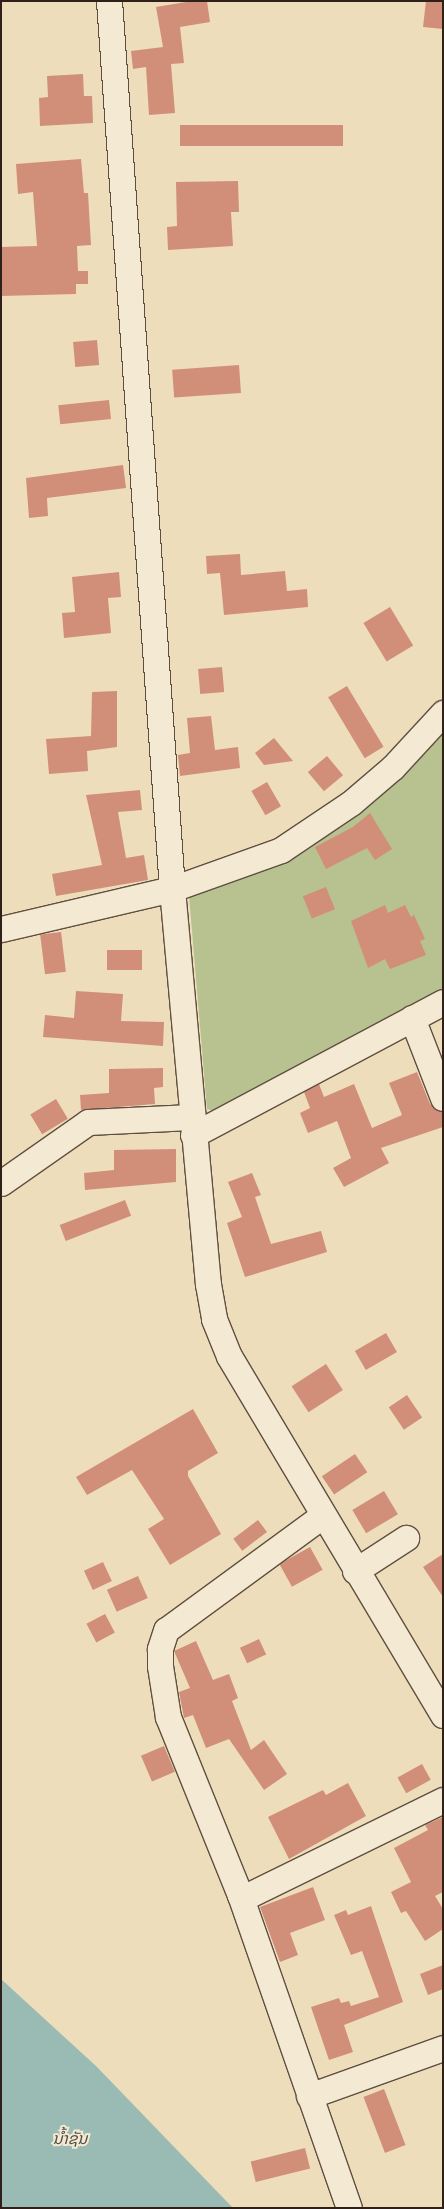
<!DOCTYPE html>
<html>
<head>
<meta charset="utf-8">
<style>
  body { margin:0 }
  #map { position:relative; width:444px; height:2209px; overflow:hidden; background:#eeddba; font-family:"IM FELL DW Pica","Noto Sans Lao",serif }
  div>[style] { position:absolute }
  .green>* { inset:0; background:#b8c190 }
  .water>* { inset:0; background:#9abbb4 }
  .building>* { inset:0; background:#d18f7a; transform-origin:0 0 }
  .roads { filter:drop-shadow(1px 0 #5f4f41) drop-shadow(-1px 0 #5f4f41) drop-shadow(0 1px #5f4f41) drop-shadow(0 -1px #5f4f41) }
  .minor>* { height:25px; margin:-12.5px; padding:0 12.5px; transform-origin:12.5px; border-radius:12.5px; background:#f4e9d2 }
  span { translate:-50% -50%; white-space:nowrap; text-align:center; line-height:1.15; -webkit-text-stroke:4px #f4e9d2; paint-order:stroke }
  .water-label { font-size:16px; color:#4f4e48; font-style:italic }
  .frame { position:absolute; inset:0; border:2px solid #2f2019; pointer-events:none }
</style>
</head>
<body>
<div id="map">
  <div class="green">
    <div style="clip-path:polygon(443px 721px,443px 993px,215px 1111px,207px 1109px,189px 895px,304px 846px)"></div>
  </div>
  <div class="water">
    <div style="clip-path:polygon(1px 1979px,96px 2066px,233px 2208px,1px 2208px)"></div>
  </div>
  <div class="building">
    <div style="clip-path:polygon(192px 1px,207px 1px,210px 22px,180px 27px,184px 63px,171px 64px,175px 113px,149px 115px,146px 67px,133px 69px,131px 51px,163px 47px,156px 7px)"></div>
    <div style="clip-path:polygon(426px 1px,443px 1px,443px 29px,423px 27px)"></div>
    <div style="clip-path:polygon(83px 74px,84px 96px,92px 96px,93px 123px,40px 126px,39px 98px,48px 97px,47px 76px)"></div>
    <div style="left:343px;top:125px;width:21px;height:163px;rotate:90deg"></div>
    <div style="clip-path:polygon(81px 159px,84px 193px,88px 193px,91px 245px,77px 246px,78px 271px,88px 271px,88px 284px,76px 284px,76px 294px,1px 296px,1px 247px,37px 246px,33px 192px,18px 194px,16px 164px)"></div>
    <div style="clip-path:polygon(238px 181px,239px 212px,231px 212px,233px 246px,168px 250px,167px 227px,177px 226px,176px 182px)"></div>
    <div style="left:97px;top:340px;width:25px;height:24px;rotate:85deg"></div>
    <div style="left:239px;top:365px;width:28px;height:67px;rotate:86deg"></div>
    <div style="left:109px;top:400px;width:19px;height:51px;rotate:84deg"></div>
    <div style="clip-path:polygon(123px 465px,126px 488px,47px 498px,48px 516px,29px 518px,26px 478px)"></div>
    <div style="clip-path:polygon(240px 554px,241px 575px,285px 571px,287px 591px,307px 589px,308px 607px,224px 615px,220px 573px,207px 574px,206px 556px)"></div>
    <div style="clip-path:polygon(119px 572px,121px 597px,108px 598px,111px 633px,64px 638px,62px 613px,75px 612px,72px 577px)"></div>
    <div style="left:390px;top:607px;width:45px;height:31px;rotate:59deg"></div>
    <div style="left:222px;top:667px;width:25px;height:24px;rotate:85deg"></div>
    <div style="left:347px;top:686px;width:71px;height:22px;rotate:59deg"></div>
    <div style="clip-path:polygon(117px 691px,117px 747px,87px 751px,88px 771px,49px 774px,46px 739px,91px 736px,92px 692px)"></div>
    <div style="clip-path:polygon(211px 716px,215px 750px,238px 747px,240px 768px,180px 776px,178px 755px,190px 753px,187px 718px)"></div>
    <div style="clip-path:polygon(274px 738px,293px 761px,264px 765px,255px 753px)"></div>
    <div style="left:327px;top:756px;width:25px;height:25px;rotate:50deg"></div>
    <div style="left:267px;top:782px;width:28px;height:18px;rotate:60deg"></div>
    <div style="clip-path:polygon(140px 790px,142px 810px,118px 812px,126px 858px,144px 855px,148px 880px,56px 896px,52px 874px,102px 865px,86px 795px)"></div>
    <div style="clip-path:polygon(370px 813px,392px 849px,375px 860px,367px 848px,326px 869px,315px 847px,353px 827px)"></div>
    <div style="left:326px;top:887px;width:24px;height:25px;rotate:68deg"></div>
    <div style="clip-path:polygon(385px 905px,388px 913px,405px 905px,411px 917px,414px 915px,425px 939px,420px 941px,426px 955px,390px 969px,385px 959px,368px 968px,351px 921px)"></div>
    <div style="left:61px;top:932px;width:40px;height:21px;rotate:83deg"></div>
    <div style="left:142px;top:950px;width:20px;height:35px;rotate:90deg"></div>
    <div style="clip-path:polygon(76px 991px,123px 994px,121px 1021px,164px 1022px,163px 1046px,43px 1037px,45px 1015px,74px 1018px)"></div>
    <div style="clip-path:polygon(163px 1068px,163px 1087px,154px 1088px,155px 1104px,81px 1110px,80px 1095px,109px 1093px,109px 1069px)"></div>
    <div style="clip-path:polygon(417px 1072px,430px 1104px,443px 1112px,443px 1127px,381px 1148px,389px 1163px,344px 1187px,333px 1168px,351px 1158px,337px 1121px,308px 1133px,300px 1113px,310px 1108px,304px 1092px,319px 1084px,324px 1097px,354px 1084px,372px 1128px,402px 1115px,389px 1083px)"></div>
    <div style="left:56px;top:1099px;width:23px;height:30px;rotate:59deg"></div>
    <div style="clip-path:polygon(176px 1149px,176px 1182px,85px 1190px,84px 1173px,114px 1170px,114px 1150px)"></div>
    <div style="clip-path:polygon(252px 1173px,261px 1195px,255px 1197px,271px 1244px,321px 1231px,327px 1252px,245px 1277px,227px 1223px,242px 1217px,228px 1182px)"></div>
    <div style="left:125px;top:1200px;width:17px;height:70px;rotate:69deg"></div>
    <div style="left:386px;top:1333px;width:22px;height:36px;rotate:60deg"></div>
    <div style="left:326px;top:1364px;width:31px;height:41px;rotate:57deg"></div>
    <div style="left:407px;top:1395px;width:27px;height:22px;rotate:56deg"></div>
    <div style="clip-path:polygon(193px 1409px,218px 1453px,188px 1471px,188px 1476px,221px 1534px,170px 1565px,148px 1529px,164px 1519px,132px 1470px,87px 1495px,76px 1477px)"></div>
    <div style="left:355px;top:1454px;width:22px;height:40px;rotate:56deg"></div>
    <div style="left:384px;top:1491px;width:27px;height:37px;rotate:59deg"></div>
    <div style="left:258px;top:1520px;width:15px;height:31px;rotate:53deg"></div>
    <div style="left:310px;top:1547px;width:26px;height:35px;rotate:61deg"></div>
    <div style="clip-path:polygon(443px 1554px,443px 1597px,423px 1567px)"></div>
    <div style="left:103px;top:1562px;width:21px;height:21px;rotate:65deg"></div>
    <div style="left:138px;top:1576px;width:24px;height:34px;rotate:66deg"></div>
    <div style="left:105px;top:1614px;width:21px;height:21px;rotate:62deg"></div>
    <div style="left:259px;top:1639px;width:17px;height:21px;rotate:65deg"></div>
    <div style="clip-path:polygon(196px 1641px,213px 1680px,229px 1674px,238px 1698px,232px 1701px,251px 1750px,264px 1740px,287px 1774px,264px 1790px,229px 1739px,206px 1748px,193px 1715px,184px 1718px,179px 1692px,190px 1688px,174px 1651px)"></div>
    <div style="left:164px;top:1746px;width:28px;height:25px;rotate:67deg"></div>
    <div style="left:422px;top:1764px;width:18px;height:28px;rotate:61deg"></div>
    <div style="clip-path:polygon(348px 1783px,366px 1816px,289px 1859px,268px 1817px,323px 1790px,326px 1795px)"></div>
    <div style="clip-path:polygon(443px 1817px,443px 1892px,435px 1896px,443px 1909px,443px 1929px,425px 1941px,406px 1911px,401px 1913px,391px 1892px,411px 1882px,394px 1848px,428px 1830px,425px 1825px)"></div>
    <div style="clip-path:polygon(313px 1887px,325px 1920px,290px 1933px,298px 1955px,280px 1962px,260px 1907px)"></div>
    <div style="clip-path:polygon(371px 1906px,403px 2002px,344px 2025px,353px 2052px,329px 2060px,311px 2007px,339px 1998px,341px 2003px,349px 2001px,351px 2006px,379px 1997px,362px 1951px,351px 1955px,334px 1915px,346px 1910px,348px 1915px)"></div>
    <div style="clip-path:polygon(443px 1965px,443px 1989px,428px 1995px,420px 1974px)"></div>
    <div style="left:384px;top:2089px;width:60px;height:22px;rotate:69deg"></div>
    <div style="left:305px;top:2148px;width:21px;height:56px;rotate:76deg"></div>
  </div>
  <div class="roads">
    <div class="minor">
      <div style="left:109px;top:1px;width:890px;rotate:85.94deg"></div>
      <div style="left:172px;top:889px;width:397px;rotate:84.8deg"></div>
      <div style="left:208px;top:1284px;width:36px;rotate:80deg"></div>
      <div style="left:214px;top:1319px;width:40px;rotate:68deg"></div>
      <div style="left:229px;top:1356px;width:418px;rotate:59.2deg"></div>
      <div style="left:1px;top:929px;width:176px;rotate:-13.2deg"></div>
      <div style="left:172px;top:889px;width:116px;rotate:-19.7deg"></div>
      <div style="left:281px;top:850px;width:84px;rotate:-33.9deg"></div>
      <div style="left:351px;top:803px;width:55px;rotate:-40.6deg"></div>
      <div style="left:393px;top:767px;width:74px;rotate:-47.2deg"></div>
      <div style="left:412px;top:1018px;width:86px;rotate:68.8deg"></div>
      <div style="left:193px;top:1135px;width:283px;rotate:-28deg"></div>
      <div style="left:1px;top:1183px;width:106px;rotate:-35deg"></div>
      <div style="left:88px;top:1122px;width:103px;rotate:-2.8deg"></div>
      <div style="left:322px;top:1516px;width:193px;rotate:143.8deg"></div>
      <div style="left:166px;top:1630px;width:20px;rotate:108deg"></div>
      <div style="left:160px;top:1649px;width:17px;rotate:90deg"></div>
      <div style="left:160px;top:1666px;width:52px;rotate:81.1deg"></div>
      <div style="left:168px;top:1717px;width:192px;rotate:68deg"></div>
      <div style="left:240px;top:1895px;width:331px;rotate:70.8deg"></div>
      <div style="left:355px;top:1571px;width:61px;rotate:-32.9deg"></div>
      <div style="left:240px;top:1895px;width:9px"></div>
      <div style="left:249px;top:1895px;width:216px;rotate:-26.1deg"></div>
      <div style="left:309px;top:2096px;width:142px;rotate:-19.7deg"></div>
    </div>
  </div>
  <div class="water-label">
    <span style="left:70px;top:2139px">ນ້ຳຊັນ</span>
  </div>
  <div class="frame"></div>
</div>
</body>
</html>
